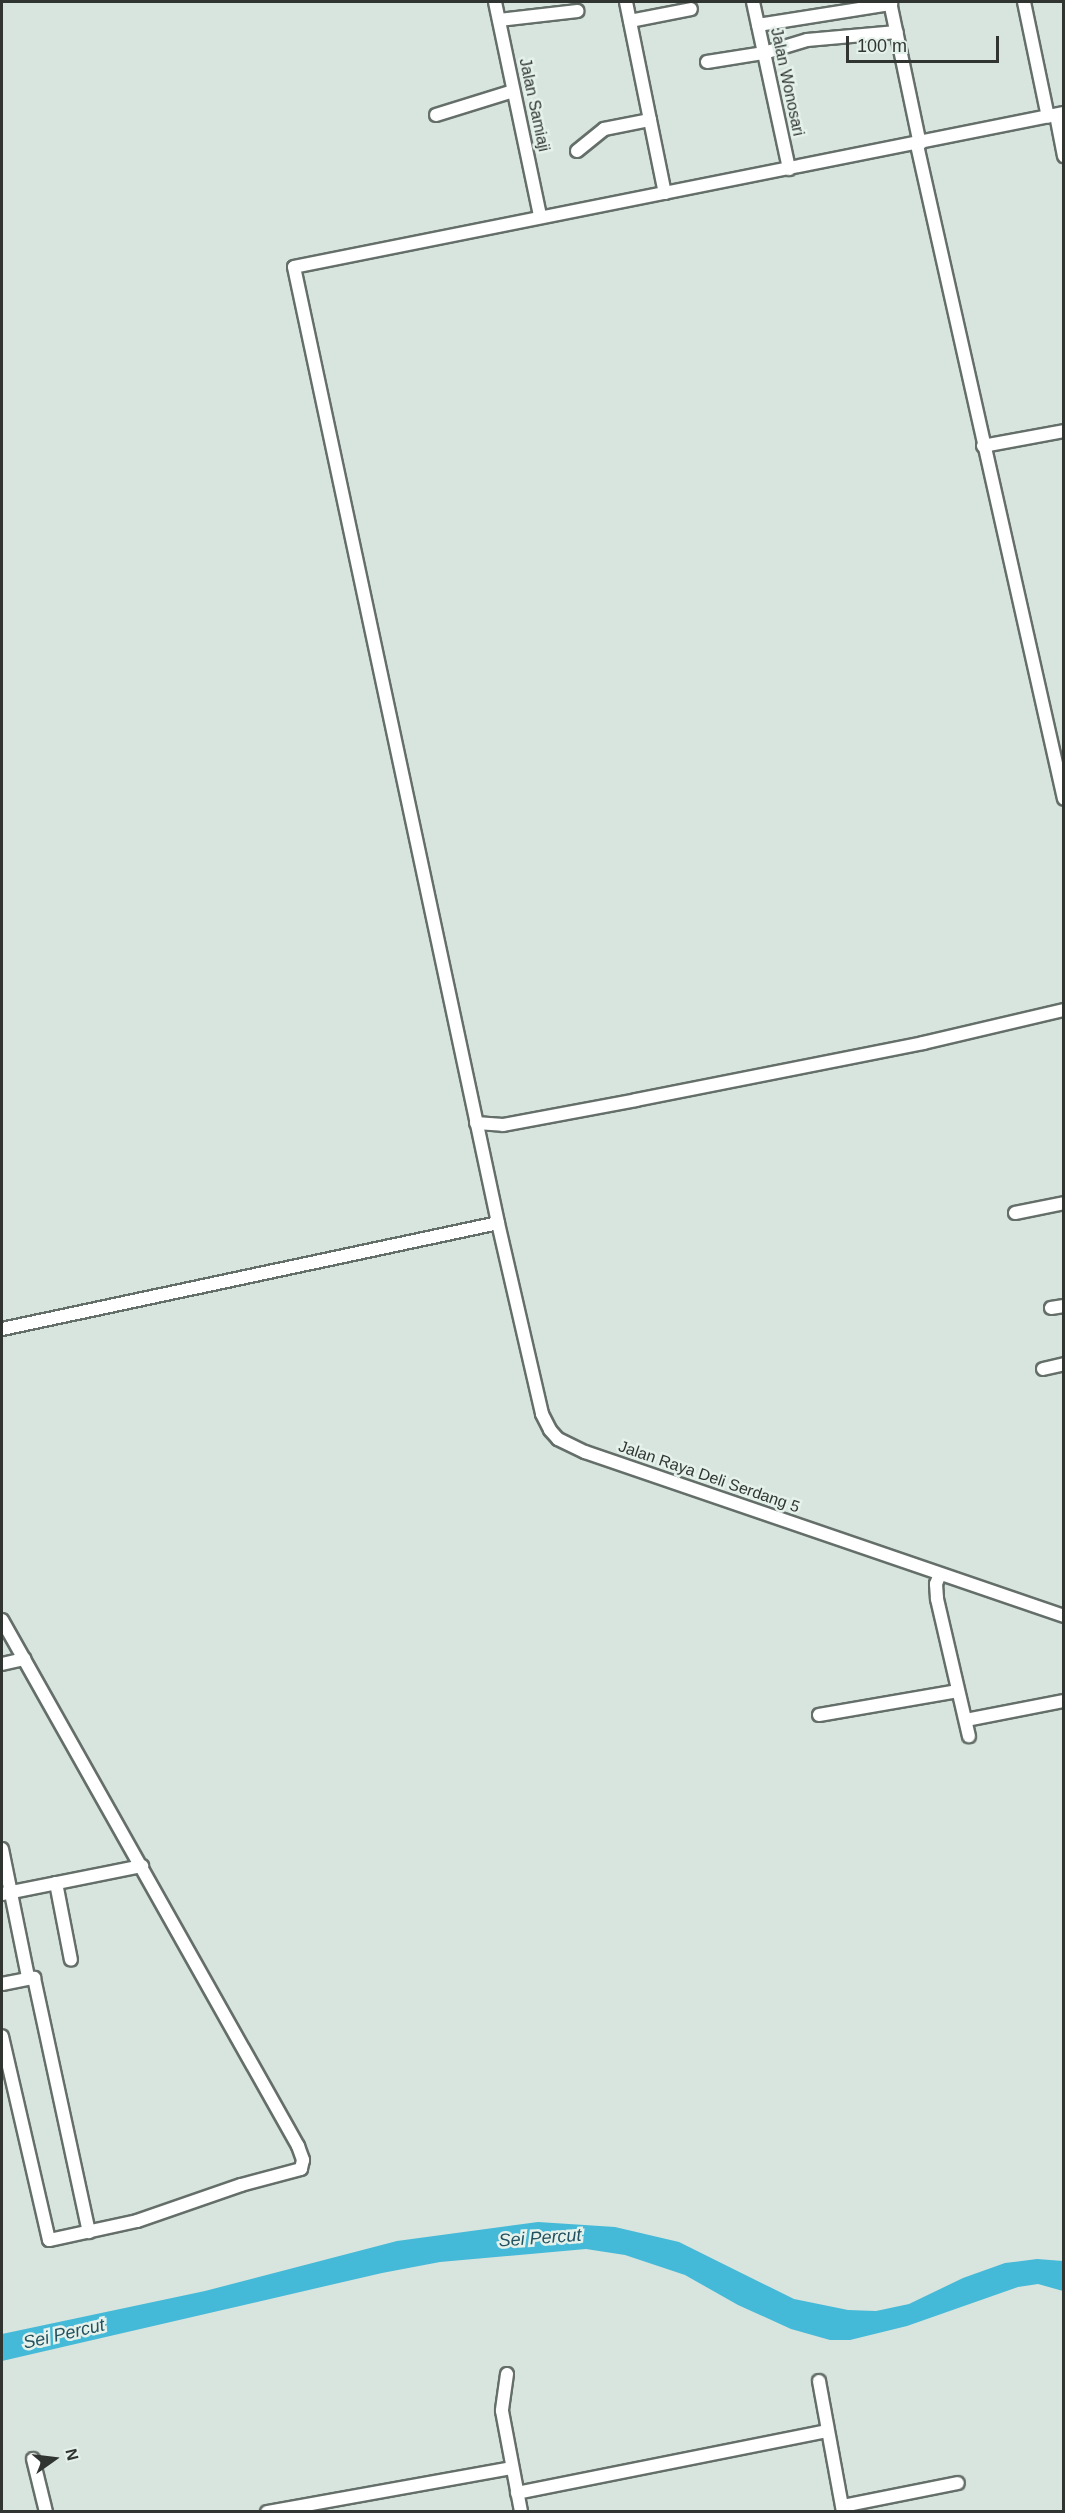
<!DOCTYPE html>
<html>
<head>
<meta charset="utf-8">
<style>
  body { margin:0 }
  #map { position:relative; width:1065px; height:2513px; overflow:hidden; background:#d8e4de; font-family:Helvetica,sans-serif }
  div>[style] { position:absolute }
  .water>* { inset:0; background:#45b9d8 }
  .roads { filter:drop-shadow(2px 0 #656f6a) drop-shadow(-2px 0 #656f6a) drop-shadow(0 2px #656f6a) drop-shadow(0 -2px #656f6a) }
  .minor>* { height:12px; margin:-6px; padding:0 6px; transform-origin:6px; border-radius:6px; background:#fff }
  span { translate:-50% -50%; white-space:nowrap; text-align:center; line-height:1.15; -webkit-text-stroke:5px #e5f1eb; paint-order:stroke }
  .street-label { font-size:16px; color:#303532 }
  .water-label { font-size:18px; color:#235361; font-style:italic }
  .frame { position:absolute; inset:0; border:3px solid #303532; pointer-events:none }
  .north { position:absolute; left:24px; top:2429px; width:60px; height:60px; -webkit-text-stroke:4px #e5f1eb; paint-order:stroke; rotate:76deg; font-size:16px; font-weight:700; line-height:24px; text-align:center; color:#303532 }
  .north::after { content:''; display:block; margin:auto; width:21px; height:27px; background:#303532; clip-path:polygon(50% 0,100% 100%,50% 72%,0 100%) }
  .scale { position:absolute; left:846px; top:36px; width:153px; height:27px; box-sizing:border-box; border:3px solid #303532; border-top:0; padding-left:8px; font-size:18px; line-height:21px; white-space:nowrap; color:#303532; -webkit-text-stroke:4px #e5f1eb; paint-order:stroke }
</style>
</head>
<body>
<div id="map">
  <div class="water">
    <div style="clip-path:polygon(538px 2222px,615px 2227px,679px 2242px,794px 2299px,848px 2310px,876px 2311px,909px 2304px,963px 2278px,1005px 2263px,1037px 2259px,1063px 2261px,1063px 2291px,1038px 2284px,1018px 2287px,907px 2326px,850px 2340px,830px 2340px,791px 2329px,738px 2305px,685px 2275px,625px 2255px,586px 2249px,440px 2262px,382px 2273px,2px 2361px,2px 2334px,205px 2291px,397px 2241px)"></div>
  </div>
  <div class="roads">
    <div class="minor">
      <div style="left:495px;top:2px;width:219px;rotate:78.1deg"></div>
      <div style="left:626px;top:2px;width:195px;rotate:78.5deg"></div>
      <div style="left:753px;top:2px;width:171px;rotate:77.8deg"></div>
      <div style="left:890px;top:2px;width:145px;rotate:78.1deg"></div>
      <div style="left:1024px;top:2px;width:117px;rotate:78.2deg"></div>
      <div style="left:499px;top:20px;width:79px;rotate:-6.6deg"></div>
      <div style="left:630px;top:21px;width:62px;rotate:-11.1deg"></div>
      <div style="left:758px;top:25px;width:135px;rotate:-9deg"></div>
      <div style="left:707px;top:62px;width:58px;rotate:-9deg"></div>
      <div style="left:764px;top:53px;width:45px;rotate:-16.8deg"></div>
      <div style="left:807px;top:40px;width:90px;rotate:-5.1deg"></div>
      <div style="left:1064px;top:113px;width:785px;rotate:168.69deg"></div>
      <div style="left:294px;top:267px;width:978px;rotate:77.95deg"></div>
      <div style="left:498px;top:1223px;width:196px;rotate:77deg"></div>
      <div style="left:542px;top:1414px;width:18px;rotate:63deg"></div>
      <div style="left:550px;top:1430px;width:12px;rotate:48deg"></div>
      <div style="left:558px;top:1439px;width:30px;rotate:26deg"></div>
      <div style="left:585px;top:1452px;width:506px;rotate:18.9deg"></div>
      <div style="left:436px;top:115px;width:81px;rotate:-17.3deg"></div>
      <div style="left:1056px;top:115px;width:42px;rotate:79deg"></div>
      <div style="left:917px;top:145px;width:670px;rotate:77.33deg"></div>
      <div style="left:577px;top:151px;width:35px;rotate:-39deg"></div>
      <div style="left:604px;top:129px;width:47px;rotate:-11.1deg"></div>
      <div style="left:983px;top:446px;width:82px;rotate:-10.5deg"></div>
      <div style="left:476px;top:1123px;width:27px;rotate:4deg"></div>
      <div style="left:503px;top:1125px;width:135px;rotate:-10.6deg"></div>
      <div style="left:636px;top:1100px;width:293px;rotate:-11.2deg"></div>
      <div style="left:923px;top:1043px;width:145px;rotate:-13.2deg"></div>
      <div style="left:1015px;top:1213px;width:50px;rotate:-11.5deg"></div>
      <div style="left:1051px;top:1308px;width:13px;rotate:-9deg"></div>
      <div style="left:2px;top:1329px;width:507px;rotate:-12.06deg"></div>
      <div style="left:1043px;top:1369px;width:22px;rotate:-13deg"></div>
      <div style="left:940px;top:1574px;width:11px;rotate:112deg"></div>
      <div style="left:936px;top:1584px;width:15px;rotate:86deg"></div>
      <div style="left:937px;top:1599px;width:141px;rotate:76.9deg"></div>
      <div style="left:2px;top:1620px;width:604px;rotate:60.63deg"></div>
      <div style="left:298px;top:2146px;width:15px;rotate:70deg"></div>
      <div style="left:303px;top:2160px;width:9px;rotate:103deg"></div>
      <div style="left:301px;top:2169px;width:62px;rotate:165.1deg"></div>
      <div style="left:241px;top:2185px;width:110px;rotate:160.9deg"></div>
      <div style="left:137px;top:2221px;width:90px;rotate:167.8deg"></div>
      <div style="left:49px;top:2240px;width:209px;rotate:-103deg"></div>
      <div style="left:2px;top:1664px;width:23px;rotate:-13deg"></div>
      <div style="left:819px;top:1715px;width:141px;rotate:-9.8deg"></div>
      <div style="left:966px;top:1720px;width:100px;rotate:-11deg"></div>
      <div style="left:2px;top:1849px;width:126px;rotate:78.5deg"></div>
      <div style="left:56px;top:1883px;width:78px;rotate:79deg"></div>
      <div style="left:2px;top:1894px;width:143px;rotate:-11.3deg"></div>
      <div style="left:2px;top:1984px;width:33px;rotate:-11deg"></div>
      <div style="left:34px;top:1978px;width:260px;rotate:77.8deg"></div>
      <div style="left:507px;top:2374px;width:37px;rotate:98deg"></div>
      <div style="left:502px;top:2411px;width:103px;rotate:79.3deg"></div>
      <div style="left:819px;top:2381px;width:133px;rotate:79.6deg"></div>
      <div style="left:33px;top:2459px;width:55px;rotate:76.2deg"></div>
      <div style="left:517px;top:2493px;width:316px;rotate:-11.3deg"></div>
      <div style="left:843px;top:2506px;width:117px;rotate:-11.3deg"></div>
      <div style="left:267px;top:2512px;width:249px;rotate:-10.2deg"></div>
    </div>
  </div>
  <div class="street-label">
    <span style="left:787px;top:82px;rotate:78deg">Jalan Wonosari</span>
    <span style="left:534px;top:105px;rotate:78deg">Jalan Samiaji</span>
    <span style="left:709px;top:1477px;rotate:19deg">Jalan Raya Deli Serdang 5</span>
  </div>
  <div class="water-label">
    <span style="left:540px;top:2238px;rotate:-4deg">Sei Percut</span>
    <span style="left:64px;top:2334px;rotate:-13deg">Sei Percut</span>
  </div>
  <div class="frame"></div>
  <div class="north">N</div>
  <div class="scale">100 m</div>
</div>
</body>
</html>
